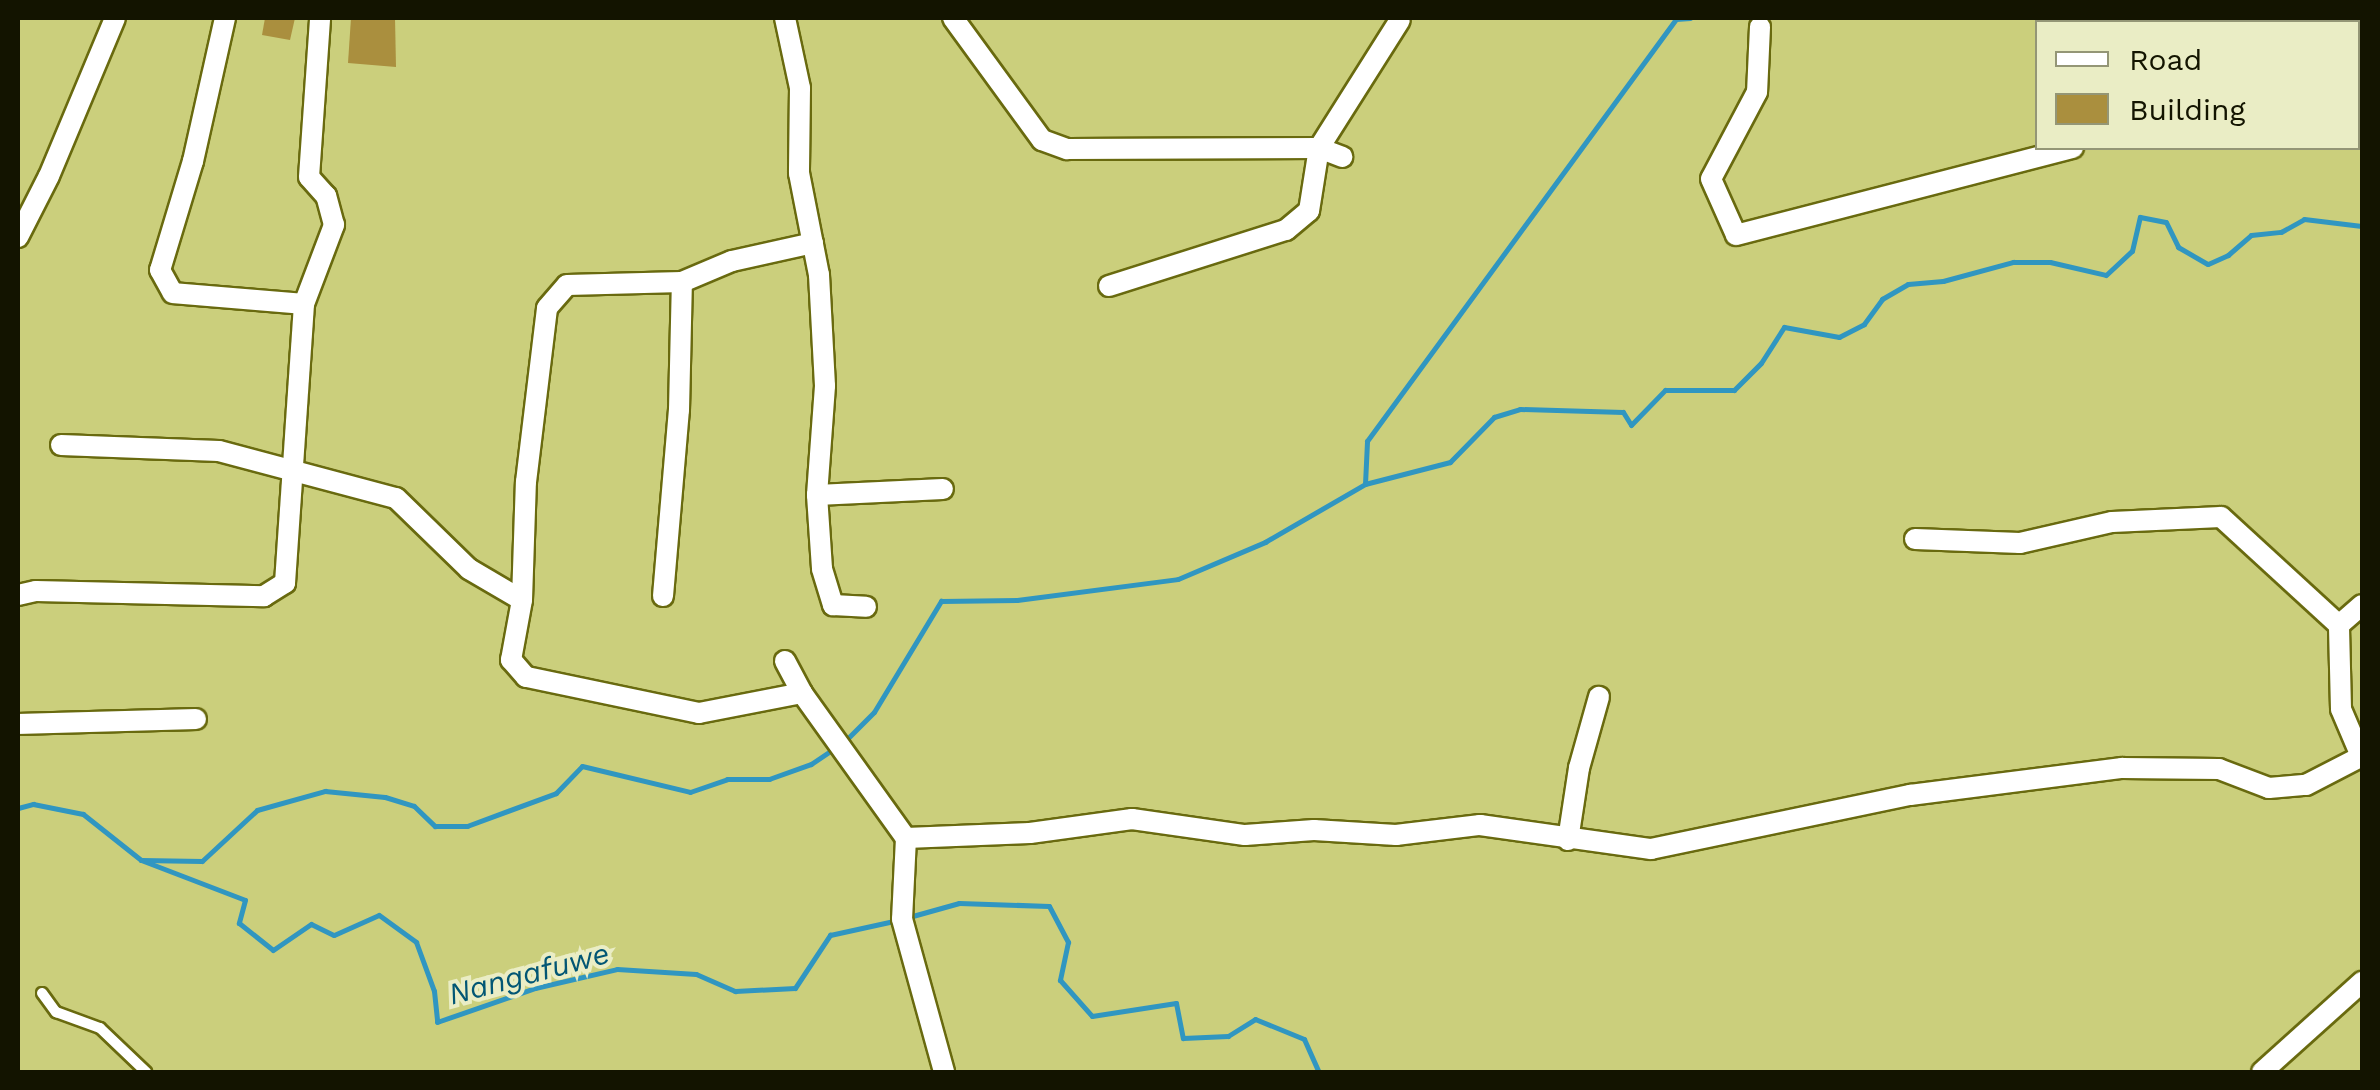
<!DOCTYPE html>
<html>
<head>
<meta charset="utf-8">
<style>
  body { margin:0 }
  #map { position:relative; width:2380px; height:1090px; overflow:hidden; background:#cbcf7c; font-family:"Work Sans",sans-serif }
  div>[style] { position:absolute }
  .stream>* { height:5px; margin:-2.5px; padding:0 2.5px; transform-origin:2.5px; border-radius:2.5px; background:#3096c1 }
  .building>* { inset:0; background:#aa8f3e }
  .roads { filter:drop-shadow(2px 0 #696a0f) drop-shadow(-2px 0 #696a0f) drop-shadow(0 2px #696a0f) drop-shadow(0 -2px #696a0f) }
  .lane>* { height:10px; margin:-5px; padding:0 5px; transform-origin:5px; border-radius:5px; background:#fff }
  .street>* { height:20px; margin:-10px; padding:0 10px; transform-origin:10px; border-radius:10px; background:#fff }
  span { translate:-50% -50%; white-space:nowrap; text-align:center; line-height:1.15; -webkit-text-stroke:8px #eaedc5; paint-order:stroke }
  .water-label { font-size:30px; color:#025674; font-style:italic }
  .frame { position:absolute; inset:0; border:20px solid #131400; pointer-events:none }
  .legend { position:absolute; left:2035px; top:20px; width:325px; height:130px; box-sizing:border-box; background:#eaedc5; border:2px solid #949676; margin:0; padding:12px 18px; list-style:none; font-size:30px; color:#131400 }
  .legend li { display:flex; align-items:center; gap:20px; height:50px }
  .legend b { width:50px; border:2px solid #949676 }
</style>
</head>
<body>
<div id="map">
  <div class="stream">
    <div style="left:1365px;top:484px;width:43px;rotate:-87.3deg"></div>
    <div style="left:1367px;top:441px;width:523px;rotate:-53.79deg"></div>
    <div style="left:1676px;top:19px;width:14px;rotate:-4deg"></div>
    <div style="left:845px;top:741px;width:41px;rotate:-45deg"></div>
    <div style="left:874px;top:712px;width:130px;rotate:-58.9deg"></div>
    <div style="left:941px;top:601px;width:76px;rotate:-0.8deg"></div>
    <div style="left:1017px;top:600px;width:162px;rotate:-7.4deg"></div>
    <div style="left:1178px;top:579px;width:95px;rotate:-23deg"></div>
    <div style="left:1265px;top:542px;width:116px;rotate:-30.1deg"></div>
    <div style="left:1365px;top:484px;width:88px;rotate:-14.5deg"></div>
    <div style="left:1450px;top:462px;width:63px;rotate:-45.6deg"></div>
    <div style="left:1494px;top:417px;width:27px;rotate:-17deg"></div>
    <div style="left:1520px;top:409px;width:103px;rotate:1.7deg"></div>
    <div style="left:1623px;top:412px;width:15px;rotate:58deg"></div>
    <div style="left:1631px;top:425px;width:49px;rotate:-45.8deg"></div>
    <div style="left:1665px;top:390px;width:69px"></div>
    <div style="left:1734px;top:390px;width:38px;rotate:-45deg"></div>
    <div style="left:1761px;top:363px;width:43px;rotate:-57.4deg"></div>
    <div style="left:1784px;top:327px;width:56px;rotate:10.3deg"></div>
    <div style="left:1839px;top:337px;width:28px;rotate:-27deg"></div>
    <div style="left:1864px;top:324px;width:31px;rotate:-54deg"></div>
    <div style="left:1882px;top:299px;width:30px;rotate:-30deg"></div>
    <div style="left:1908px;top:284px;width:35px;rotate:-5deg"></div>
    <div style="left:1943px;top:281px;width:73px;rotate:-15.2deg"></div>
    <div style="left:2013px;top:262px;width:37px"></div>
    <div style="left:2050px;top:262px;width:57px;rotate:13.1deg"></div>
    <div style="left:2106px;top:275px;width:35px;rotate:-43deg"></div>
    <div style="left:2132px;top:251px;width:35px;rotate:-77deg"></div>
    <div style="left:2140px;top:217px;width:26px;rotate:11deg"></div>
    <div style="left:2166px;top:222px;width:28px;rotate:64deg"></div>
    <div style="left:2178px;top:247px;width:34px;rotate:30deg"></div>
    <div style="left:2208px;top:264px;width:22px;rotate:-24deg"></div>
    <div style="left:2228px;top:255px;width:30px;rotate:-41deg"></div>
    <div style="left:2251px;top:235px;width:30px;rotate:-6deg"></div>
    <div style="left:2281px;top:232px;width:26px;rotate:-29deg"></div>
    <div style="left:2304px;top:219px;width:58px;rotate:6.9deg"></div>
    <div style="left:18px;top:808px;width:16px;rotate:-15deg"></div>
    <div style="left:33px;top:804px;width:51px;rotate:11.3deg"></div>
    <div style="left:83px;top:814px;width:74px;rotate:38.4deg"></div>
    <div style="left:141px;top:860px;width:111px;rotate:21deg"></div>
    <div style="left:245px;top:900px;width:24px;rotate:105deg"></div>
    <div style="left:239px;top:923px;width:43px;rotate:38.5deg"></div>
    <div style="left:273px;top:950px;width:46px;rotate:-34.4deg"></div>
    <div style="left:311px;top:924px;width:25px;rotate:26deg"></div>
    <div style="left:334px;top:935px;width:49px;rotate:-24deg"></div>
    <div style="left:379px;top:915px;width:46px;rotate:36.1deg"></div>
    <div style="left:416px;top:942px;width:52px;rotate:69.8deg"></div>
    <div style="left:434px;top:991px;width:31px;rotate:84deg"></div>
    <div style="left:437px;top:1022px;width:104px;rotate:-19.1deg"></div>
    <div style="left:535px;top:988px;width:84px;rotate:-13deg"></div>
    <div style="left:617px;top:969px;width:79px;rotate:3.6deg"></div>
    <div style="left:696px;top:974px;width:43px;rotate:23.6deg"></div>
    <div style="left:735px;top:991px;width:60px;rotate:-2.9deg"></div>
    <div style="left:795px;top:988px;width:64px;rotate:-56.6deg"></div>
    <div style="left:830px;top:935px;width:70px;rotate:-12.4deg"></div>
    <div style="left:141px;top:860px;width:61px;rotate:0.9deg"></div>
    <div style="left:202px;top:861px;width:75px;rotate:-42.8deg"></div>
    <div style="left:257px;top:810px;width:71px;rotate:-15.6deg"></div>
    <div style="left:325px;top:791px;width:60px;rotate:5.7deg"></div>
    <div style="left:385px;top:797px;width:30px;rotate:17deg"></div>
    <div style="left:414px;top:806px;width:29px;rotate:44deg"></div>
    <div style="left:435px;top:826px;width:32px"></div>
    <div style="left:467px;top:826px;width:95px;rotate:-20.3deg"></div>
    <div style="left:556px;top:793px;width:37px;rotate:-46deg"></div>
    <div style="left:582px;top:766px;width:111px;rotate:13.5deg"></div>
    <div style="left:690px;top:792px;width:39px;rotate:-19deg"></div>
    <div style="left:727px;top:779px;width:42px"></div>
    <div style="left:769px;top:779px;width:45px;rotate:-19.7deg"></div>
    <div style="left:811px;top:764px;width:30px;rotate:-34deg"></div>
    <div style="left:909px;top:917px;width:52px;rotate:-15.6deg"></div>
    <div style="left:959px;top:903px;width:90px;rotate:1.9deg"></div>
    <div style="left:1049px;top:906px;width:41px;rotate:62.2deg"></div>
    <div style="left:1068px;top:942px;width:39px;rotate:102deg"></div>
    <div style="left:1060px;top:980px;width:48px;rotate:48.4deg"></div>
    <div style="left:1092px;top:1016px;width:85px;rotate:-8.8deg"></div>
    <div style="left:1176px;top:1003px;width:36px;rotate:79deg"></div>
    <div style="left:1183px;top:1038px;width:45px;rotate:-2.5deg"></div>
    <div style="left:1228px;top:1036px;width:32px;rotate:-32deg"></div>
    <div style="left:1255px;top:1019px;width:53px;rotate:22.2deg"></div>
    <div style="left:1304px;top:1039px;width:36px;rotate:66deg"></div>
  </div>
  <div class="building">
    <div style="clip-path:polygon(265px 18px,295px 18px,290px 40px,262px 35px)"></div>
    <div style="clip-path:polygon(351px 18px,395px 18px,396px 67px,348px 63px)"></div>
  </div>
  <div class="roads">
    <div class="lane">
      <div style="left:42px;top:993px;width:24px;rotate:54deg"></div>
      <div style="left:56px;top:1012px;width:47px;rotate:20deg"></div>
      <div style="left:100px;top:1028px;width:64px;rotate:43.7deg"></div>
    </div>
    <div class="street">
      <div style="left:225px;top:18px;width:147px;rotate:102.6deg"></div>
      <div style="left:193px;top:161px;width:114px;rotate:106.8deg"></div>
      <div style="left:160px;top:270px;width:26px;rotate:61deg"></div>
      <div style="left:173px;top:293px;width:131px;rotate:4.8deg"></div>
      <div style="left:785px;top:18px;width:72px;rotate:77.9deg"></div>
      <div style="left:800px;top:88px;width:85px;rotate:90.7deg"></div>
      <div style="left:799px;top:173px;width:104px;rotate:78.9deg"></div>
      <div style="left:819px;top:275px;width:111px;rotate:86.9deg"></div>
      <div style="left:825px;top:386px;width:109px;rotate:94.2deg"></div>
      <div style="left:817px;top:495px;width:126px;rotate:-2.7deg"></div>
      <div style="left:953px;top:18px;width:151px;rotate:53.9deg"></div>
      <div style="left:1042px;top:140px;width:27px;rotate:20deg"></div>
      <div style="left:1067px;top:149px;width:252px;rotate:-0.2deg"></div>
      <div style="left:1319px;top:148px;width:25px;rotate:21deg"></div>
      <div style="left:2358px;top:25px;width:4px"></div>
      <div style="left:1760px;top:27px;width:65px;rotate:92.6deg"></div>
      <div style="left:1757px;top:92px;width:98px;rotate:117.9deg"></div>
      <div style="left:1711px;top:179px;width:61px;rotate:65.9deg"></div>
      <div style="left:1736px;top:235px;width:348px;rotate:-14.5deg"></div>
      <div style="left:18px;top:237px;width:68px;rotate:-63.1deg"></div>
      <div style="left:49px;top:176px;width:171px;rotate:-67.3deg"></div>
      <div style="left:1109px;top:286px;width:186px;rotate:-17.6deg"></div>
      <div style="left:1286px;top:230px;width:30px;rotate:-40deg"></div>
      <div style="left:1309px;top:211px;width:64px;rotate:-81deg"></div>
      <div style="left:1319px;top:148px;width:151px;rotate:-57.7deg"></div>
      <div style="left:61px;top:445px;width:158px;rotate:2.2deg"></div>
      <div style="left:219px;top:451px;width:183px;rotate:14.9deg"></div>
      <div style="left:396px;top:498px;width:102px;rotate:44.2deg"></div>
      <div style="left:469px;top:569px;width:61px;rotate:30.3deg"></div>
      <div style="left:817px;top:495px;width:74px;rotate:86.1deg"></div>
      <div style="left:822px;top:569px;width:38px;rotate:73deg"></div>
      <div style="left:833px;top:605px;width:33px;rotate:3deg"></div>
      <div style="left:1915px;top:539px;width:105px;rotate:2.2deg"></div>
      <div style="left:2020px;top:543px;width:94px;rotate:-12.9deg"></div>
      <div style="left:2112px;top:522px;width:109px;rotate:-2.6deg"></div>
      <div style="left:2221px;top:517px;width:160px;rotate:42.5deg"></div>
      <div style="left:18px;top:595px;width:18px;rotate:-13deg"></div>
      <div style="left:36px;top:591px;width:228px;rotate:1.3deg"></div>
      <div style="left:264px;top:596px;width:25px;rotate:-32deg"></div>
      <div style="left:285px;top:583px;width:280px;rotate:-86.1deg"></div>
      <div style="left:304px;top:304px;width:85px;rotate:-69.2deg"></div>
      <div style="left:334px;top:225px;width:30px;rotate:-105deg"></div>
      <div style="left:326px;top:196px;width:25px;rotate:-132deg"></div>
      <div style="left:309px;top:177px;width:159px;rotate:-86deg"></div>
      <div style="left:663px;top:596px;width:187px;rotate:-85.1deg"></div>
      <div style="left:679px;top:410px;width:128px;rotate:-88.7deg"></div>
      <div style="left:785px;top:661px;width:36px;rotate:62deg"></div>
      <div style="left:802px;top:693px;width:178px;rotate:54.4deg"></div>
      <div style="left:906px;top:838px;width:124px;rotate:-2.3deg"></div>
      <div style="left:1030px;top:833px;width:103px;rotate:-7.8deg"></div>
      <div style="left:1132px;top:819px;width:114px;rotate:8.1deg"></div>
      <div style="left:1245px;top:835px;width:69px;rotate:-4.1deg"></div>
      <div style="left:1314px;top:830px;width:82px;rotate:3.5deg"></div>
      <div style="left:1396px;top:835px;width:85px;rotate:-6.8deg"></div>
      <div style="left:1480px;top:825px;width:173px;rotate:8deg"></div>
      <div style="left:1651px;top:849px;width:265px;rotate:-11.8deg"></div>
      <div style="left:1910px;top:795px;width:214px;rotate:-7.3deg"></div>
      <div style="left:2122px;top:768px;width:97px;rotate:0.6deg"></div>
      <div style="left:2219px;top:769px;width:53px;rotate:20.8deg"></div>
      <div style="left:2269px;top:788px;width:37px;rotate:-5deg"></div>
      <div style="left:2306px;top:785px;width:63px;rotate:-27.4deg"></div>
      <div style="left:802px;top:693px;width:105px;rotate:169deg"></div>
      <div style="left:699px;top:713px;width:177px;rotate:-168.2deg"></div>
      <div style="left:526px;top:677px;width:23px;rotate:-131deg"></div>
      <div style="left:511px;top:660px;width:61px;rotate:-79.6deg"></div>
      <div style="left:522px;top:600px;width:118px;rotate:-88.1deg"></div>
      <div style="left:526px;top:482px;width:175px;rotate:-83.1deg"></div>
      <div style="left:547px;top:308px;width:30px;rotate:-49deg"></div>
      <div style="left:567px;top:285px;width:115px;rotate:-1.5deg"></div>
      <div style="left:682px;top:282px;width:54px;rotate:-22.8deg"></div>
      <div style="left:732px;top:261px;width:83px;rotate:-12.5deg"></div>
      <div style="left:18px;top:724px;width:178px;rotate:-1.6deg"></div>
      <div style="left:2361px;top:756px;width:51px;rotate:-113.1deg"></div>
      <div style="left:2341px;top:709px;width:84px;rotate:-91.4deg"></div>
      <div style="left:2339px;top:625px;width:30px;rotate:-41deg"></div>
      <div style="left:906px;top:838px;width:81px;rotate:92.8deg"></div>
      <div style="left:902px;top:919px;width:159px;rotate:74.6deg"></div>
      <div style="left:1568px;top:840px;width:73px;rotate:-81.3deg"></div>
      <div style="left:1579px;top:768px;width:74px;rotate:-74.3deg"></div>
      <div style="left:2262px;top:1072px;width:135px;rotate:-42deg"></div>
    </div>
  </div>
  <div class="water-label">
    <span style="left:529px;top:974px;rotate:-15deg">Nangafuwe</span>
  </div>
  <div class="frame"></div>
  <ul class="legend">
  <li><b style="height:12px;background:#fff"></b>Road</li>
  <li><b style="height:28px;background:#aa8f3e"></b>Building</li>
  </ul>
</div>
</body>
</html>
